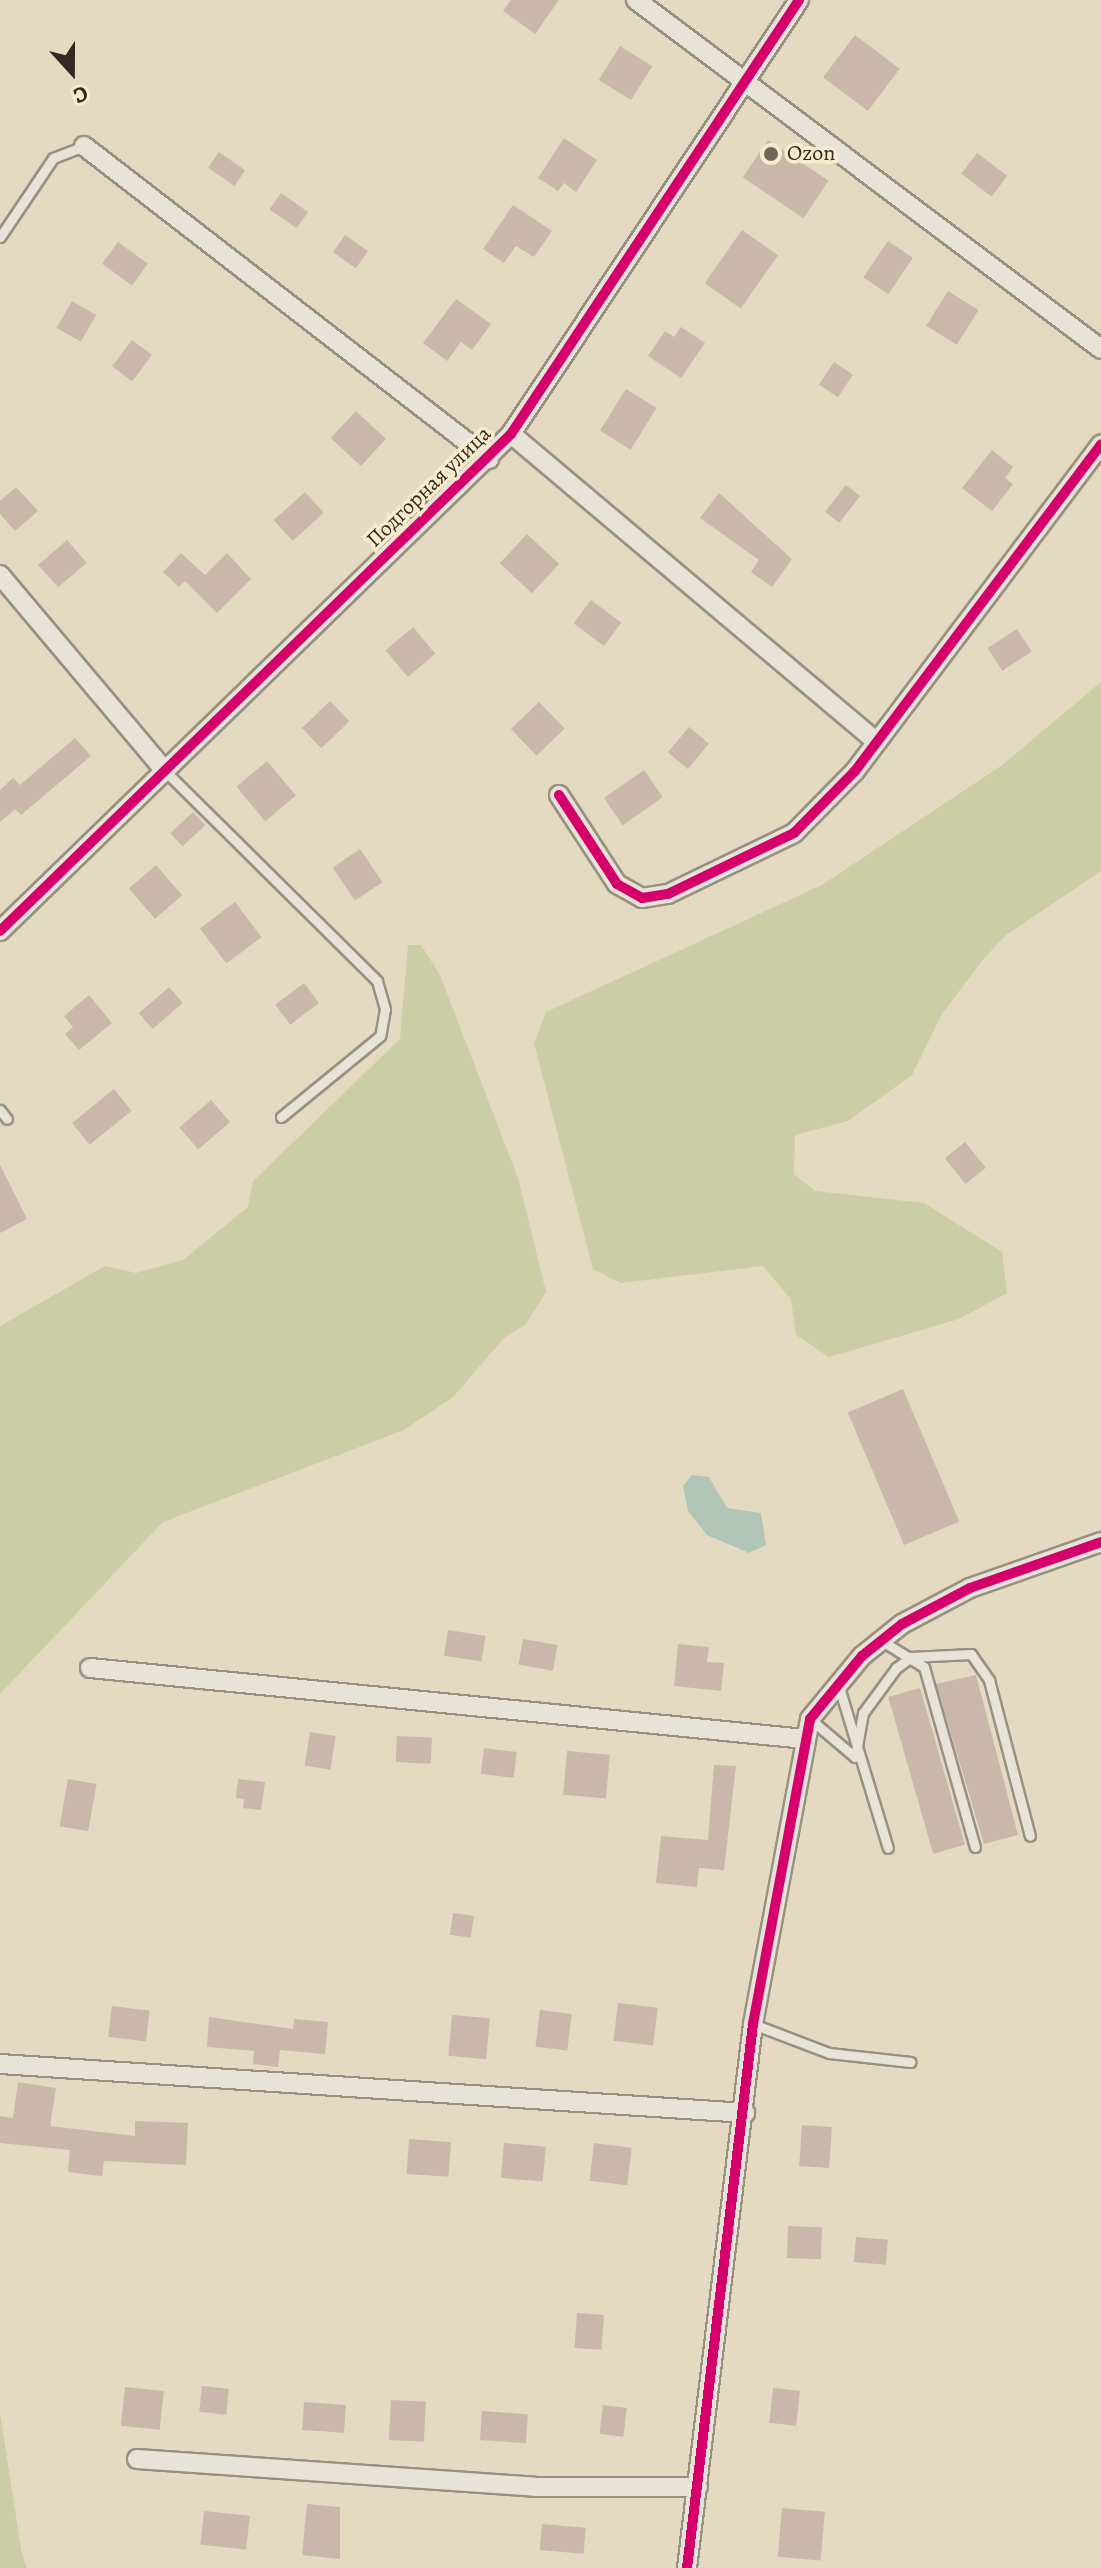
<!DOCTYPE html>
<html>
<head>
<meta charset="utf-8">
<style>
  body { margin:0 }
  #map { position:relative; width:1101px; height:2568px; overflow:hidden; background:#e3dac1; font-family:Alegreya,serif }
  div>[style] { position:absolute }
  .green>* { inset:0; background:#cbcda5 }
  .water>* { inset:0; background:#b1c5b6 }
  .building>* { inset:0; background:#cab7aa; transform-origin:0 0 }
  .roads { filter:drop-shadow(2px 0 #989182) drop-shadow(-2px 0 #989182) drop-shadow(0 2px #989182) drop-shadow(0 -2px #989182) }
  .lane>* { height:9px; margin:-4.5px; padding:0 4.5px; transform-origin:4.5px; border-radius:4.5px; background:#e8e3d7 }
  .street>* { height:18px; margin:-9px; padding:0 9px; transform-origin:9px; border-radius:9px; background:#e8e3d7 }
  .cycleway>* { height:10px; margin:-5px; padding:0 5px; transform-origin:5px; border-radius:5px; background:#d6006c }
  .dots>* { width:22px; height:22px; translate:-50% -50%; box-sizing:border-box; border:4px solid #f7ebcd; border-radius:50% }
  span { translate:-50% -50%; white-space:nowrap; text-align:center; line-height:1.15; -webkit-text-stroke:7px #f7ebcd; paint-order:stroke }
  .poi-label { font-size:22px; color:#342920 }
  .left { translate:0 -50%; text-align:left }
  .street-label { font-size:22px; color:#342920 }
  .north { position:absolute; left:32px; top:32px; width:80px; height:80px; -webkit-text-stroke:6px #f7ebcd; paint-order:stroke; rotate:159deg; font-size:22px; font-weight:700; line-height:32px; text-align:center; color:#342920 }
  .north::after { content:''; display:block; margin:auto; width:28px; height:36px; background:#342920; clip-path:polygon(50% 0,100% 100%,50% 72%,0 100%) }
</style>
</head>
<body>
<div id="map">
  <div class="green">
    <div style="clip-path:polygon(1101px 682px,1101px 871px,1005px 936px,981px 962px,942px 1014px,912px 1075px,848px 1121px,795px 1135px,794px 1174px,815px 1191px,924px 1203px,1002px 1252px,1007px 1293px,959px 1319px,829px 1357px,796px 1335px,791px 1299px,763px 1266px,621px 1283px,593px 1269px,534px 1043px,546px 1012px,822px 885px,1001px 766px)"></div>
    <div style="clip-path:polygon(408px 945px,421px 945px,440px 975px,518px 1178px,546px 1292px,526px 1324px,504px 1338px,453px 1397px,404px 1430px,163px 1522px,0 1694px,0 1326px,105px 1266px,136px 1273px,183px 1260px,248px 1207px,253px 1181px,400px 1039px)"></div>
    <div style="clip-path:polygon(0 2413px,22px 2555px,27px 2568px,0 2568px)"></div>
  </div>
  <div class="water">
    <div style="clip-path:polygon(692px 1475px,709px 1477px,727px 1508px,761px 1513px,766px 1545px,749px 1553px,707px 1535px,688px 1511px,683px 1486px)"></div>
  </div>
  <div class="building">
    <div style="clip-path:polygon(511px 0,559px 0,535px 34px,503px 11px)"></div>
    <div style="left:855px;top:35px;width:56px;height:53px;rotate:37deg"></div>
    <div style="left:620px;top:46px;width:38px;height:40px;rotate:32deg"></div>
    <div style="clip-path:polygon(564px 138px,597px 160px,576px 192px,564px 183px,558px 191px,538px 178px)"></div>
    <div style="left:768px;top:140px;width:73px;height:45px;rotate:34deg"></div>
    <div style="left:219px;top:152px;width:32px;height:19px;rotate:35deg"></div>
    <div style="left:977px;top:153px;width:38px;height:26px;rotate:37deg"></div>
    <div style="left:281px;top:193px;width:33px;height:20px;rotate:35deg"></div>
    <div style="clip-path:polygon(513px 205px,552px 231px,534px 257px,516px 246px,504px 263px,483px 249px)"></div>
    <div style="left:742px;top:230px;width:44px;height:65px;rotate:35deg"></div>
    <div style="left:345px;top:235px;width:28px;height:21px;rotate:35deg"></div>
    <div style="left:888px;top:241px;width:30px;height:44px;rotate:34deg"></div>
    <div style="left:118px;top:242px;width:37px;height:27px;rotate:36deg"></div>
    <div style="left:948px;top:291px;width:36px;height:41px;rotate:32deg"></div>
    <div style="clip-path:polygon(456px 299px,491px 324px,472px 350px,461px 342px,447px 361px,423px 343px)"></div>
    <div style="left:72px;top:301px;width:28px;height:31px;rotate:30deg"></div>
    <div style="clip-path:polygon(681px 327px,705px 343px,681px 378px,648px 356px,665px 331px,674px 337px)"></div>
    <div style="left:132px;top:340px;width:25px;height:33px;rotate:37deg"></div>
    <div style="left:834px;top:362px;width:23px;height:27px;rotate:34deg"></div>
    <div style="left:626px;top:389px;width:36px;height:49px;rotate:32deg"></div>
    <div style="left:356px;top:411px;width:41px;height:37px;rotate:43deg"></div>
    <div style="clip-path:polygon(992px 450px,1013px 467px,1005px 478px,1013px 484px,992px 511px,962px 488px)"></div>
    <div style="left:846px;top:485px;width:18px;height:34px;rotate:38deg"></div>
    <div style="clip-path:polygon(16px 487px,38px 511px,15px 531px,0 514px,0 501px)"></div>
    <div style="left:305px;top:492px;width:28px;height:42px;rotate:48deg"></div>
    <div style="clip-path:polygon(719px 493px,792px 559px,772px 587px,751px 572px,759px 560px,700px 518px)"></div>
    <div style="left:527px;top:534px;width:44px;height:40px;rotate:43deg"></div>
    <div style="left:67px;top:540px;width:30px;height:38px;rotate:49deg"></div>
    <div style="clip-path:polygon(181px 553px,205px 575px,227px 553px,251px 579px,217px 613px,185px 581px,179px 587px,163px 572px)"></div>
    <div style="left:591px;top:600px;width:38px;height:29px;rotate:37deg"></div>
    <div style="left:413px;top:627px;width:35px;height:36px;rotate:50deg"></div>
    <div style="left:1017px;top:629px;width:27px;height:35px;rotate:57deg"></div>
    <div style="left:330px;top:701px;width:28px;height:39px;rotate:46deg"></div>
    <div style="left:539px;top:702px;width:37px;height:39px;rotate:46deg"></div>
    <div style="left:689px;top:727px;width:26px;height:33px;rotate:40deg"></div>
    <div style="clip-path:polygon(75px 738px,91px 756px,21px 815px,15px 809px,0 822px,0 790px,13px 778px,20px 785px)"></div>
    <div style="left:267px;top:761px;width:45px;height:40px;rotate:50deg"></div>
    <div style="left:644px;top:770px;width:33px;height:49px;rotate:55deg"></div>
    <div style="left:193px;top:812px;width:18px;height:31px;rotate:47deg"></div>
    <div style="left:360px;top:849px;width:40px;height:33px;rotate:56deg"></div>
    <div style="left:156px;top:865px;width:40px;height:36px;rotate:49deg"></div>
    <div style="left:235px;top:902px;width:44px;height:44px;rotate:53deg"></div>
    <div style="left:304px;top:983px;width:25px;height:36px;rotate:53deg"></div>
    <div style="left:169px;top:987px;width:21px;height:40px;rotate:49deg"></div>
    <div style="clip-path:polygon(89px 995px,112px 1023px,79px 1050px,65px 1034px,73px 1027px,64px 1016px)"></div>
    <div style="left:114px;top:1089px;width:28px;height:54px;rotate:51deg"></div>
    <div style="left:211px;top:1100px;width:29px;height:42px;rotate:49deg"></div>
    <div style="left:965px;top:1142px;width:33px;height:26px;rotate:51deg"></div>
    <div style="clip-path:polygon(0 1165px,27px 1219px,0 1233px)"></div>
    <div style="left:903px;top:1389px;width:144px;height:60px;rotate:67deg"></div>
    <div style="left:448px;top:1630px;width:38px;height:26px;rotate:9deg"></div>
    <div style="left:523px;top:1639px;width:35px;height:26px;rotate:10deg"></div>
    <div style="clip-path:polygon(678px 1644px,709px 1647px,707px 1662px,724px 1663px,721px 1691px,674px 1686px)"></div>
    <div style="clip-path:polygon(976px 1675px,1018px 1835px,984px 1844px,936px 1684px)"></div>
    <div style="left:920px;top:1688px;width:163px;height:33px;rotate:74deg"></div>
    <div style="left:310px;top:1732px;width:26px;height:34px;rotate:9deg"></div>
    <div style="left:397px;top:1736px;width:35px;height:26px;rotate:3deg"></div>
    <div style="left:484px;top:1748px;width:33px;height:26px;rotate:7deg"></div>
    <div style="left:567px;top:1751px;width:43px;height:44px;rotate:5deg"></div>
    <div style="clip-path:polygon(714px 1765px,736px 1766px,724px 1870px,699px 1868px,697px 1887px,656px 1883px,661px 1836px,708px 1840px)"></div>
    <div style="left:68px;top:1779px;width:29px;height:48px;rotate:10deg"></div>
    <div style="clip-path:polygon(238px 1779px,265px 1782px,261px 1810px,243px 1808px,244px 1799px,236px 1798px)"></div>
    <div style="left:453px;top:1913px;width:21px;height:22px;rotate:8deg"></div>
    <div style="left:618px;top:2003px;width:40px;height:38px;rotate:7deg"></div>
    <div style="left:112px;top:2006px;width:38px;height:31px;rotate:7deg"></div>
    <div style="left:540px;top:2010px;width:32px;height:37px;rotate:7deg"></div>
    <div style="left:452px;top:2015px;width:38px;height:41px;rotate:5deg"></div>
    <div style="clip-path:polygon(209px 2017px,293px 2029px,294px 2019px,328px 2022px,325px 2054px,280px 2050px,278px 2067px,253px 2064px,254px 2051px,207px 2047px)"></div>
    <div style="clip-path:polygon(18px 2082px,56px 2088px,50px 2126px,135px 2136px,135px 2121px,188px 2123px,186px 2165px,104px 2161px,102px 2176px,68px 2172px,70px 2150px,0 2143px,0 2116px,13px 2118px)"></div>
    <div style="left:802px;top:2125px;width:30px;height:41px;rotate:4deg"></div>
    <div style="left:409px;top:2139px;width:42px;height:35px;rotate:4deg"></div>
    <div style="left:504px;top:2143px;width:42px;height:35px;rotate:5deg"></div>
    <div style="left:594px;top:2143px;width:38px;height:38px;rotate:7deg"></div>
    <div style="left:788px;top:2226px;width:34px;height:32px;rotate:2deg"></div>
    <div style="left:856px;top:2237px;width:32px;height:25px;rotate:5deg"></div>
    <div style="left:577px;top:2313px;width:27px;height:35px;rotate:4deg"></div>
    <div style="left:202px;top:2386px;width:27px;height:26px;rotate:6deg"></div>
    <div style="left:125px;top:2387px;width:39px;height:39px;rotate:6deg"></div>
    <div style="left:773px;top:2388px;width:27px;height:35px;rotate:6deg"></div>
    <div style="left:391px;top:2400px;width:35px;height:40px;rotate:3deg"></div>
    <div style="left:304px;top:2402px;width:42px;height:28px;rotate:4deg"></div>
    <div style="left:603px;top:2405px;width:24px;height:29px;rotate:7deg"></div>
    <div style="left:482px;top:2411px;width:46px;height:29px;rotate:4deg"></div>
    <div style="clip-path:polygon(307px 2504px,340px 2507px,340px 2559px,302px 2555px)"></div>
    <div style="left:782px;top:2508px;width:43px;height:49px;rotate:5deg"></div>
    <div style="left:204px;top:2511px;width:46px;height:34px;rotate:6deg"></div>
    <div style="left:542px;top:2524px;width:44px;height:26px;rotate:5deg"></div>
  </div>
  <div class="roads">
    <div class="lane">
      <div style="left:0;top:237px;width:95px;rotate:-56.1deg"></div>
      <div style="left:53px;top:158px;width:33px;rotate:-21deg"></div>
      <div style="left:164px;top:770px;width:300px;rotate:44.7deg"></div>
      <div style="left:377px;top:981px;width:29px;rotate:74deg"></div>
      <div style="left:385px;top:1009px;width:27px;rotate:100deg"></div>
      <div style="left:380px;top:1036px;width:128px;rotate:140.7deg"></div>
      <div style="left:0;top:1110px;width:11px;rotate:52deg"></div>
      <div style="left:882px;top:1641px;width:49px;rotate:31.8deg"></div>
      <div style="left:924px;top:1667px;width:187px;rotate:74.2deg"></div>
      <div style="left:839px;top:1687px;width:168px;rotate:73.1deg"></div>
      <div style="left:810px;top:1719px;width:59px;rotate:40.2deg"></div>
      <div style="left:855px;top:1757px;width:45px;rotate:-79.7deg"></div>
      <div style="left:863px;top:1713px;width:56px;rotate:-53.7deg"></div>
      <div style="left:896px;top:1668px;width:19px;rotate:-36deg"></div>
      <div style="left:911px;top:1657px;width:60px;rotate:-2.9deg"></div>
      <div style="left:971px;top:1654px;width:32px;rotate:55deg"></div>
      <div style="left:989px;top:1680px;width:161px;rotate:75.3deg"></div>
      <div style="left:753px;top:2024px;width:81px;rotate:20.9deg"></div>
      <div style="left:829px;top:2053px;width:82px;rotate:6.3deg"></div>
    </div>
    <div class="street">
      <div style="left:636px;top:0;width:581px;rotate:36.89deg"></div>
      <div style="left:84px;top:146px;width:512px;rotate:37.7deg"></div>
      <div style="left:511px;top:434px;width:478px;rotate:40.1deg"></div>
      <div style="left:0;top:575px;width:255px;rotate:49.9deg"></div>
      <div style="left:559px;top:795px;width:106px;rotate:56.9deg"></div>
      <div style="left:617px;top:884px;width:29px;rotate:29deg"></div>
      <div style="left:642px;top:898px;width:26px;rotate:-9deg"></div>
      <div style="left:668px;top:894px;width:140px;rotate:-25.8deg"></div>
      <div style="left:794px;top:833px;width:87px;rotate:-45.5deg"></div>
      <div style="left:855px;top:771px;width:409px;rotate:-53deg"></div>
      <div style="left:0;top:931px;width:713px;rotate:-44.2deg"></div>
      <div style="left:511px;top:434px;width:521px;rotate:-56.43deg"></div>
      <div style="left:90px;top:1668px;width:719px;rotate:5.67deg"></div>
      <div style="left:0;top:2064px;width:747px;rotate:3.76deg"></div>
      <div style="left:137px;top:2459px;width:399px;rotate:4deg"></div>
      <div style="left:535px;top:2487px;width:163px"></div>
      <div style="left:687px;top:2568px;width:548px;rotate:-83.08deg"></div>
      <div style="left:753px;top:2024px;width:310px;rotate:-79.4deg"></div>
      <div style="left:810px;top:1719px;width:82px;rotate:-50.5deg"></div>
      <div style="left:862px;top:1656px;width:51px;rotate:-38.7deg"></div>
      <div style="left:902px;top:1624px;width:77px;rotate:-27.9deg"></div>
      <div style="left:970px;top:1588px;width:139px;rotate:-19.3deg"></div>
    </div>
  </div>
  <div class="cycleway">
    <div style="left:559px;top:795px;width:106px;rotate:56.9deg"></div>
    <div style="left:617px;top:884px;width:29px;rotate:29deg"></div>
    <div style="left:642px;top:898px;width:26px;rotate:-9deg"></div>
    <div style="left:668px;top:894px;width:140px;rotate:-25.8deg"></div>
    <div style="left:794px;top:833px;width:87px;rotate:-45.5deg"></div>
    <div style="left:855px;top:771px;width:409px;rotate:-53deg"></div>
    <div style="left:0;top:931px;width:713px;rotate:-44.2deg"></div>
    <div style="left:511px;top:434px;width:521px;rotate:-56.43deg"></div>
    <div style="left:687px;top:2568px;width:548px;rotate:-83.08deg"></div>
    <div style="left:753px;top:2024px;width:310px;rotate:-79.4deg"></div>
    <div style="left:810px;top:1719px;width:82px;rotate:-50.5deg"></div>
    <div style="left:862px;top:1656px;width:51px;rotate:-38.7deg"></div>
    <div style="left:902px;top:1624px;width:77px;rotate:-27.9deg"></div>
    <div style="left:970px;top:1588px;width:139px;rotate:-19.3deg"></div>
  </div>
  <div class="dots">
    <div style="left:771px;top:154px;background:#716758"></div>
  </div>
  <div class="poi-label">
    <span class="left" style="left:787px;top:154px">Ozon</span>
  </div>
  <div class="street-label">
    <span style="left:429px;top:487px;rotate:-44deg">Подгорная улица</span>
  </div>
  <div class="north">С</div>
</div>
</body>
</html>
